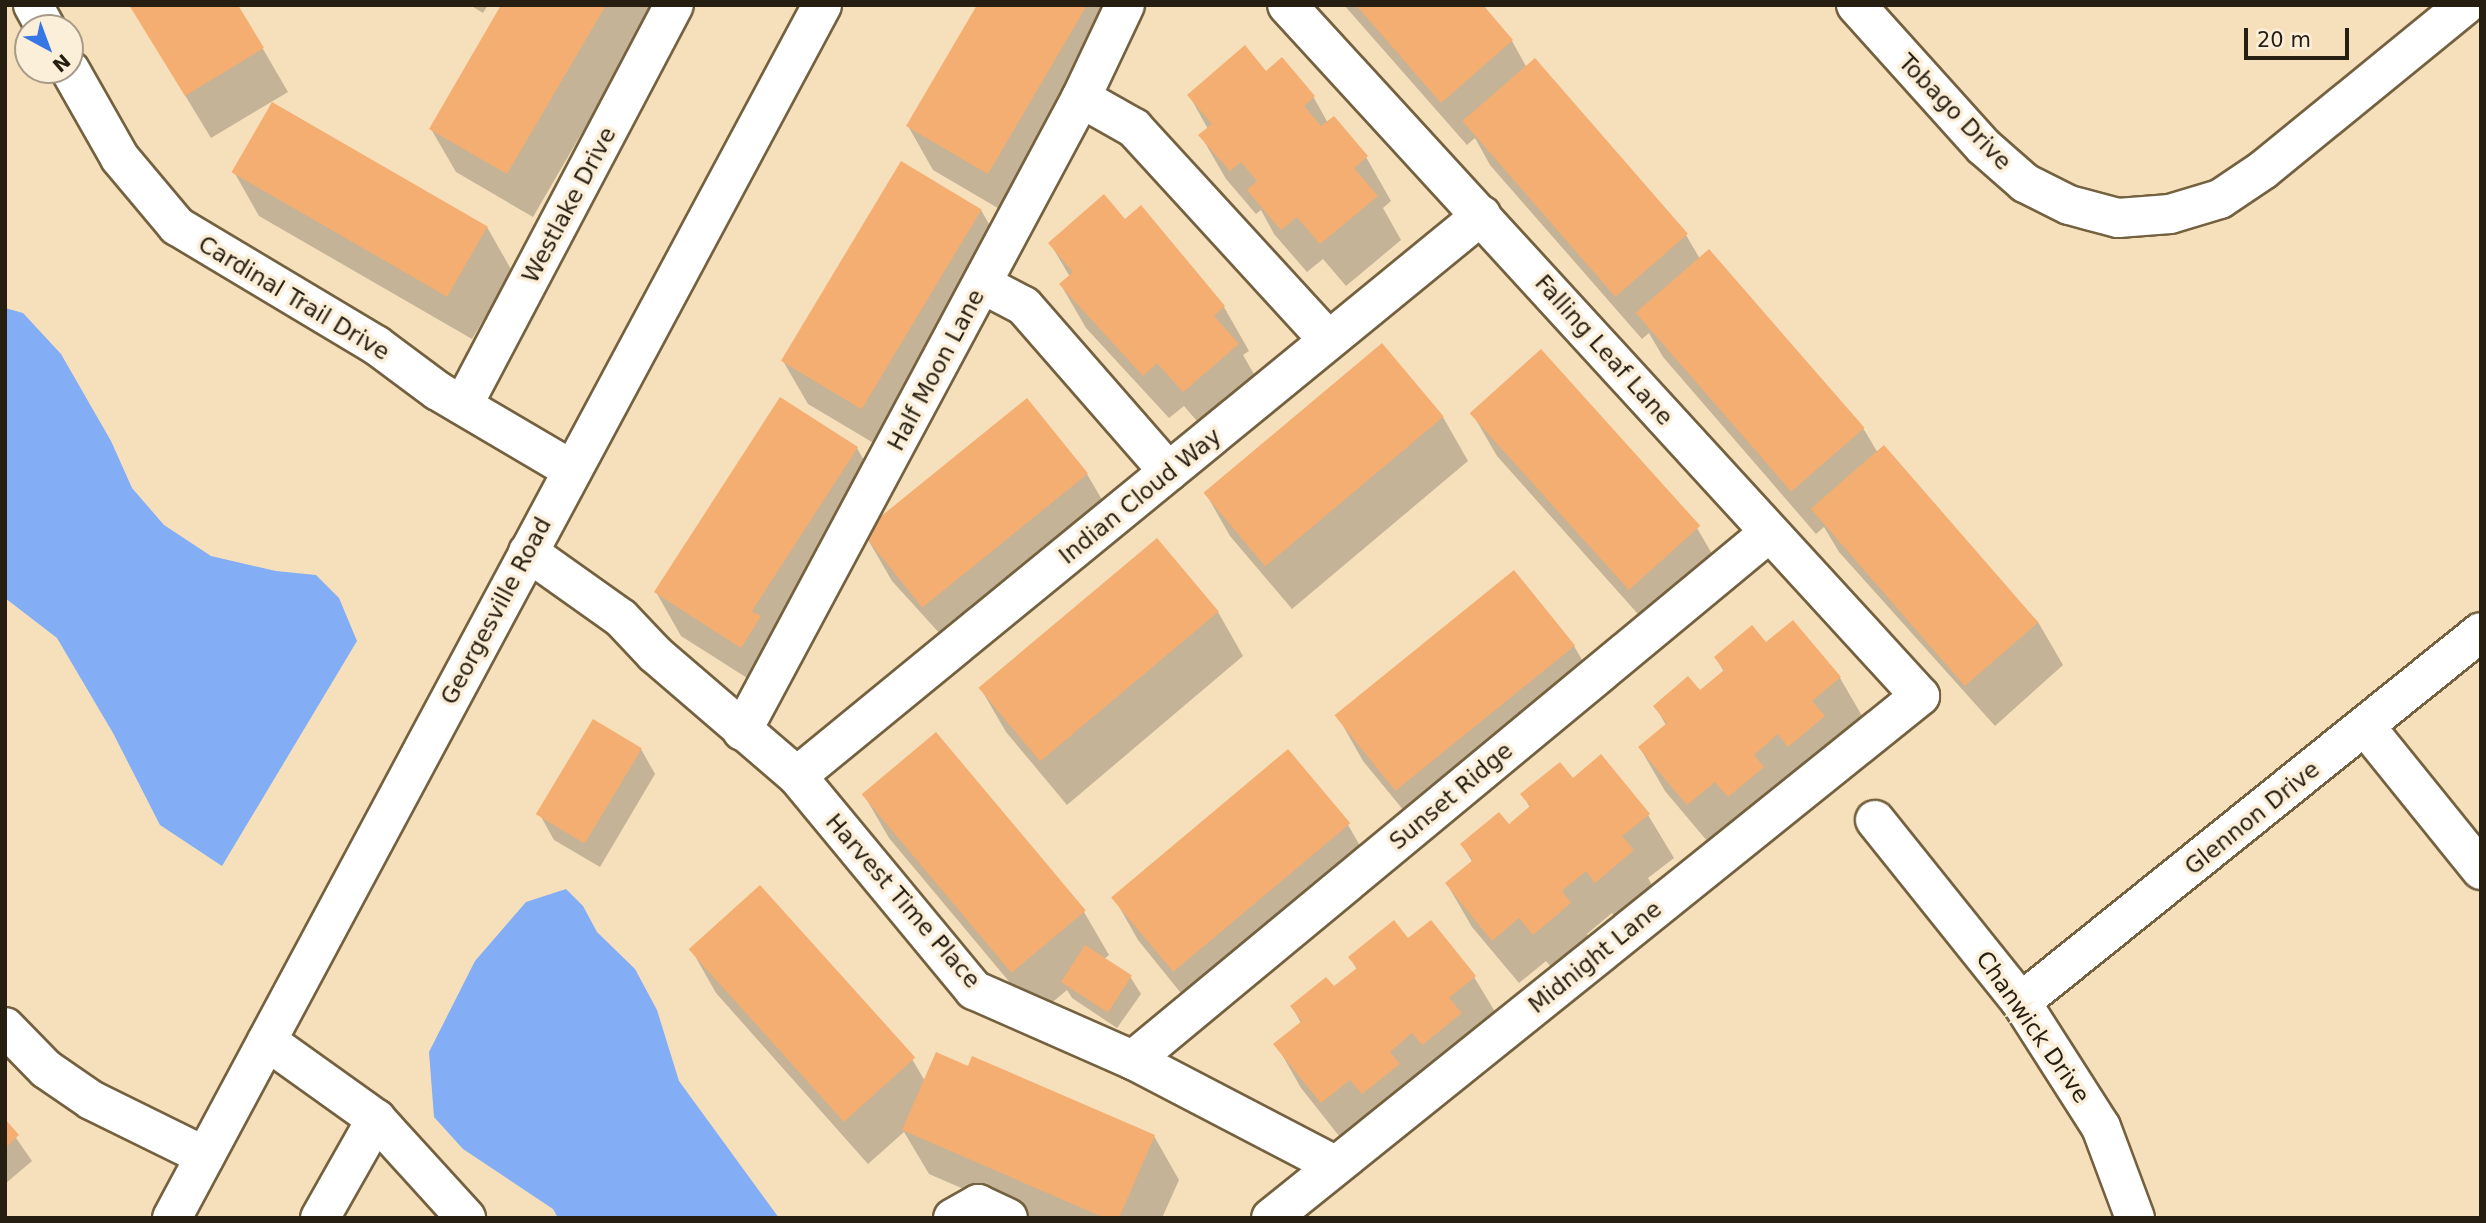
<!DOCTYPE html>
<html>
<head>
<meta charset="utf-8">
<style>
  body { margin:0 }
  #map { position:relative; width:2486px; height:1223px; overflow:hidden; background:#f6e0bc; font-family:"DejaVu Sans",sans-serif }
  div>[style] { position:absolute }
  .water>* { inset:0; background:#83adf5 }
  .shadow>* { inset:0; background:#0003 }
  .building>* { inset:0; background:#f5ae71; transform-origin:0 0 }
  .roads { filter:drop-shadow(2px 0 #746140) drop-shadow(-2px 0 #746140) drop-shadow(0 2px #746140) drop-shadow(0 -2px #746140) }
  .minor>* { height:38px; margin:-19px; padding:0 19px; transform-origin:19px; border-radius:19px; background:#fff }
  span { translate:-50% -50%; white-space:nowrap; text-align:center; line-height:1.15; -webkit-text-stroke:7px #fcefd9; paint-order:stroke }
  .street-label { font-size:23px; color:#261e10 }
  .frame { position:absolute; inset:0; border:7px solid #261e10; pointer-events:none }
  .north { position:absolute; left:14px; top:14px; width:70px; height:70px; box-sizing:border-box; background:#fcefd9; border:2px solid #a69b89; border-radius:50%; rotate:139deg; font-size:19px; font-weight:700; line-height:28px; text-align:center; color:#261e10 }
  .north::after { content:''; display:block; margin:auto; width:24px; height:32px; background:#3777e5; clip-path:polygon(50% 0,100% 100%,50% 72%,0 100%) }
  .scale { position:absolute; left:2244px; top:28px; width:105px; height:32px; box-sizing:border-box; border:4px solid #261e10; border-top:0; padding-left:9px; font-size:21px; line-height:24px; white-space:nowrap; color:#261e10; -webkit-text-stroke:5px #fcefd9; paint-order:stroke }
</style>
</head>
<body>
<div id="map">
  <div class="water">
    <div style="clip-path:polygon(5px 308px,23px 313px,61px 354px,111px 441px,132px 488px,164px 525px,211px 556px,276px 571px,316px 575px,339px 598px,357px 641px,222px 866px,160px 825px,113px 733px,57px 638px,5px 598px)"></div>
    <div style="clip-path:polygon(566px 889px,583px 906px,597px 932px,635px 969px,657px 1010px,679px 1081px,779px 1218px,558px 1218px,553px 1209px,463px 1149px,434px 1117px,429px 1052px,475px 961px,526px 902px)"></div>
  </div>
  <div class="shadow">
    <div style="clip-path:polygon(130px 5px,263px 49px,288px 92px,211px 138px)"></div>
    <div style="clip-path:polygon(470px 5px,488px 5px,483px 13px)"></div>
    <div style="clip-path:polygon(503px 5px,656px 5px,533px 217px,456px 172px,431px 129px)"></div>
    <div style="clip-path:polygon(979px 5px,1122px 5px,1013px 217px,933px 170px,908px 126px)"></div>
    <div style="clip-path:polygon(1344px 5px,1480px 5px,1512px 41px,1527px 68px,1686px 235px,1700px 259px,1863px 428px,1878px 453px,2038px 622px,2063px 665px,1995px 726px,1839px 552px,1824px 527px,1816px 534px,1663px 357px,1649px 333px,1642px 339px,1490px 165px,1475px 138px,1467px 145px)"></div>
    <div style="clip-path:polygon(1282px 60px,1314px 98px,1328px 123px,1366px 157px,1391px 201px,1383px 208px,1401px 240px,1346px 286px,1323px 259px,1307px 272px,1274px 234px,1261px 210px,1256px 214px,1226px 179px,1201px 136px,1208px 129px,1189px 95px,1266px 73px)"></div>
    <div style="clip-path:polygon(234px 172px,487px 227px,512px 271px,472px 339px,259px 216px)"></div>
    <div style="clip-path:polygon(981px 210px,1006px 254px,887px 451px,808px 404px,783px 361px)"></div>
    <div style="clip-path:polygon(1125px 221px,1224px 307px,1249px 351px,1243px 355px,1262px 388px,1209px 435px,1184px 406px,1169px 418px,1086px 328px,1061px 285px,1070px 277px,1050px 243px)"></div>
    <div style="clip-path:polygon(1382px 345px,1443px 417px,1468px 461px,1292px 609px,1230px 536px,1205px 492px)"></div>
    <div style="clip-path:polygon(1027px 401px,1087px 474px,1112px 517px,951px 646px,892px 581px,867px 538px)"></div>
    <div style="clip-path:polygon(1472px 413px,1697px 528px,1722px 571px,1654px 632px,1497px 456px)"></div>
    <div style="clip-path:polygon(857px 448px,882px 492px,766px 690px,681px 636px,656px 592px)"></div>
    <div style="clip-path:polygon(1157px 540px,1218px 612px,1243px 656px,1067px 805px,1006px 732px,981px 689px)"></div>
    <div style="clip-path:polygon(1766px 644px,1840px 678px,1865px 721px,1713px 848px,1665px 791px,1640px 748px,1666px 725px,1655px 706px,1700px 693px,1724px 672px,1716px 658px)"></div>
    <div style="clip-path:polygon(1574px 646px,1599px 689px,1423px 834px,1363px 761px,1338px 717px)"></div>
    <div style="clip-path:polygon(641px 749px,655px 774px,600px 867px,554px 840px,540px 815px)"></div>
    <div style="clip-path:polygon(1572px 780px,1648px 815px,1674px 858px,1648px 878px,1658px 895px,1621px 925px,1612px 913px,1587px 934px,1595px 947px,1559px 977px,1546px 961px,1519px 983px,1472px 927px,1447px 884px,1473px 863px,1462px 845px,1509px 826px,1530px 808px,1523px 795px)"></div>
    <div style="clip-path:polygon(864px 795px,1084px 912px,1109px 955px,1104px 959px,1131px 978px,1141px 994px,1117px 1028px,1072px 998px,1067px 990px,1037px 1015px,889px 838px)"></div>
    <div style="clip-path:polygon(1348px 825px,1373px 868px,1197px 1013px,1138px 940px,1113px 896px)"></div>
    <div style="clip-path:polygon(1408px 940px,1474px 977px,1500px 1020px,1347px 1146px,1301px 1088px,1276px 1044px,1301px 1023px,1292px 1007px,1334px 989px,1357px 970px,1350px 957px)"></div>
    <div style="clip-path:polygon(691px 949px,912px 1059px,925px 1081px,1154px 1136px,1179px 1180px,1162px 1218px,1031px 1218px,929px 1174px,904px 1132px,868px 1164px,716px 993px)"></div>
    <div style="clip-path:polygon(5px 1122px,32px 1161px,5px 1184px)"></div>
  </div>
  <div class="building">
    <div style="clip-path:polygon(129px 5px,238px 5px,264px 48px,185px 96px)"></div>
    <div style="clip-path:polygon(501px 5px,606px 5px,507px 174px,429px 129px)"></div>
    <div style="clip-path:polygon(977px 5px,1087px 5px,988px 174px,906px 126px)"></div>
    <div style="clip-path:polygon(1356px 5px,1483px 5px,1513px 40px,1441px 103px)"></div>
    <div style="clip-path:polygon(1245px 45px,1266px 71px,1282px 57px,1315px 96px,1304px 106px,1321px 126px,1334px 116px,1368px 156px,1354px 168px,1378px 196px,1320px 244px,1297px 217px,1281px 230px,1247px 190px,1257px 181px,1241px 162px,1230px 171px,1198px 135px,1212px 124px,1187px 95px)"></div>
    <div style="left:1535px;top:58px;width:233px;height:96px;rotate:49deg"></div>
    <div style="left:272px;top:102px;width:249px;height:81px;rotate:30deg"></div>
    <div style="left:901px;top:161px;width:94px;height:233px;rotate:31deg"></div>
    <div style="clip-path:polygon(1104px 194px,1125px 219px,1141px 205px,1225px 306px,1214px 316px,1239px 344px,1183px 392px,1157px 363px,1143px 376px,1059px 284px,1073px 272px,1048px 243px)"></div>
    <div style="left:1709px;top:249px;width:237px;height:97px;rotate:49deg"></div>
    <div style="left:1382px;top:343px;width:96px;height:233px;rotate:50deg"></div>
    <div style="left:1541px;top:349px;width:238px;height:96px;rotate:48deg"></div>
    <div style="clip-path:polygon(780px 397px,858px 447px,752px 611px,761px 616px,741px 648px,654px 592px)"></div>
    <div style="left:1027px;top:398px;width:97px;height:213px;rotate:51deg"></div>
    <div style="left:1884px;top:445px;width:235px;height:97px;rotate:49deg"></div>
    <div style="left:1157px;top:538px;width:96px;height:233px;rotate:50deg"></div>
    <div style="left:1514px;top:570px;width:97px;height:231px;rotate:51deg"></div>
    <div style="clip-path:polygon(1793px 620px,1841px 677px,1812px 701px,1825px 716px,1788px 747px,1778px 734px,1754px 755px,1764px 767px,1728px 797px,1715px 782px,1687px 805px,1638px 747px,1667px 723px,1653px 706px,1688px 676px,1700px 690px,1724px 670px,1714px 657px,1752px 625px,1766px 642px)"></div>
    <div style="left:593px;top:719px;width:57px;height:111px;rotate:31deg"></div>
    <div style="left:936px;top:732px;width:233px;height:97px;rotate:50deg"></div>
    <div style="left:1288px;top:749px;width:97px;height:231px;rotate:50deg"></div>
    <div style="clip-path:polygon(1601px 754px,1650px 814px,1622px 836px,1634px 850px,1595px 883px,1586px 871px,1562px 891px,1571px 903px,1533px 935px,1519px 918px,1492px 941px,1445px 883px,1473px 860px,1460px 844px,1499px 812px,1509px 824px,1530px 806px,1520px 794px,1560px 762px,1573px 778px)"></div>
    <div style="left:760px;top:885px;width:232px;height:96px;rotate:48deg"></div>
    <div style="clip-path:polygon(1394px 920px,1408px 938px,1431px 920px,1476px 976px,1449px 998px,1462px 1013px,1422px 1045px,1412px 1033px,1390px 1052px,1400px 1064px,1362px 1094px,1350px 1080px,1321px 1103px,1273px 1044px,1302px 1021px,1290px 1006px,1326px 977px,1334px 986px,1357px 968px,1348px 957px)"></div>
    <div style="left:1085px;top:945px;width:56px;height:44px;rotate:33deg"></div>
    <div style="clip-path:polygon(936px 1052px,968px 1066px,972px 1056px,1155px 1135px,1119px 1218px,1105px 1218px,902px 1130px)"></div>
    <div style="clip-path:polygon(5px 1119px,19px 1135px,5px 1148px)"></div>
  </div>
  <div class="roads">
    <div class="minor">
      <div style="left:33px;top:5px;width:26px;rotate:61deg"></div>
      <div style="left:1856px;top:5px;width:191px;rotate:48deg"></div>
      <div style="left:1984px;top:147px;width:55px;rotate:41.3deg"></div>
      <div style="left:2025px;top:183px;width:49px;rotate:26.6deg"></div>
      <div style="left:2069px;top:205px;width:51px;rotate:14.9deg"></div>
      <div style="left:2118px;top:218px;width:52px;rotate:-4.4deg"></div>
      <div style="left:2170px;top:214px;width:52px;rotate:-16.7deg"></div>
      <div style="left:2220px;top:199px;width:52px;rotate:-34deg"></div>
      <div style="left:2263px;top:170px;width:261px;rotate:-39.2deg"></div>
      <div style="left:70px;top:70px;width:101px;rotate:60.4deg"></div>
      <div style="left:120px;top:158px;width:89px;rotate:50deg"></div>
      <div style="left:177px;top:226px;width:232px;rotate:30.9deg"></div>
      <div style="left:376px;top:345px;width:77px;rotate:36.6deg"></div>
      <div style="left:438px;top:391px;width:156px;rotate:30.5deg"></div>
      <div style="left:1081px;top:98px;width:61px;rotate:29.5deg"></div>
      <div style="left:1134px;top:128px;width:287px;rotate:47.5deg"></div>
      <div style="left:982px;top:284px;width:47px;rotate:27.6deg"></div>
      <div style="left:1024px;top:306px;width:220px;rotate:48.9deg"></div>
      <div style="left:463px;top:405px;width:452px;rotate:-62.2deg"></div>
      <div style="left:528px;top:552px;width:114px;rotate:35.4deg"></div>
      <div style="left:621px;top:618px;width:50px;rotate:46.6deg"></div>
      <div style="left:655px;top:654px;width:187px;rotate:40.7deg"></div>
      <div style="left:797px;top:776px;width:278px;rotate:50.4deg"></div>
      <div style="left:974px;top:990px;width:174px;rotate:23.8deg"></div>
      <div style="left:1133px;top:1060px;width:228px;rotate:27.5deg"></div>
      <div style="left:2365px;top:726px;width:185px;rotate:51.1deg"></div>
      <div style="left:742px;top:731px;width:718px;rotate:-61.83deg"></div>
      <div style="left:1081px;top:98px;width:103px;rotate:-64.7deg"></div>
      <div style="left:797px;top:776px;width:885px;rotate:-39.32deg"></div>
      <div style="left:1875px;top:820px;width:233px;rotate:51.3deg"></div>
      <div style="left:2021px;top:1002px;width:148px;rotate:57.4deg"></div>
      <div style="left:2101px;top:1127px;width:97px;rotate:69.5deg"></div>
      <div style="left:2021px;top:1002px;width:590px;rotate:-38.81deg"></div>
      <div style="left:5px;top:1027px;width:59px;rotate:45.7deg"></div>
      <div style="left:46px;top:1069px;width:55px;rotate:34.6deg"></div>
      <div style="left:91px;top:1100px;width:127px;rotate:26.2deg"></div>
      <div style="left:267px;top:1041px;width:134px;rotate:35.6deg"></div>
      <div style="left:376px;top:1119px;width:134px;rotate:47.7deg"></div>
      <div style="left:1133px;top:1060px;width:826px;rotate:-39.65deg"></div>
      <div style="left:172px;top:1218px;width:1376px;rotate:-61.81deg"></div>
      <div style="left:320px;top:1218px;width:114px;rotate:-60.5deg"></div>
      <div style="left:953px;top:1218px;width:29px;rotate:-29deg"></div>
      <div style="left:978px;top:1204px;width:33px;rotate:25deg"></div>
      <div style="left:1271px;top:1218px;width:833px;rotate:-38.81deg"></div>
      <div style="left:1920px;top:696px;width:937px;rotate:-132.49deg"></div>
    </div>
  </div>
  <div class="street-label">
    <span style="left:1955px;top:112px;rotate:46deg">Tobago Drive</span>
    <span style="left:569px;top:205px;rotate:-62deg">Westlake Drive</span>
    <span style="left:294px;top:298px;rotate:31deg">Cardinal Trail Drive</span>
    <span style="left:1604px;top:350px;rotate:48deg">Falling Leaf Lane</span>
    <span style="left:936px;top:370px;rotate:-62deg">Half Moon Lane</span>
    <span style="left:1140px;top:496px;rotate:-39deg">Indian Cloud Way</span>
    <span style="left:496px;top:611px;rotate:-62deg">Georgesville Road</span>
    <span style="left:1451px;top:796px;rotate:-40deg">Sunset Ridge</span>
    <span style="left:2252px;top:818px;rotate:-39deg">Glennon Drive</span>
    <span style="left:903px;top:901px;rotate:49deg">Harvest Time Place</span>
    <span style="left:1595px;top:957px;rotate:-39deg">Midnight Lane</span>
    <span style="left:2033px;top:1027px;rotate:55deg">Chanwick Drive</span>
  </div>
  <div class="frame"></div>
  <div class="north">N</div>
  <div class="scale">20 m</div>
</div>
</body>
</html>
